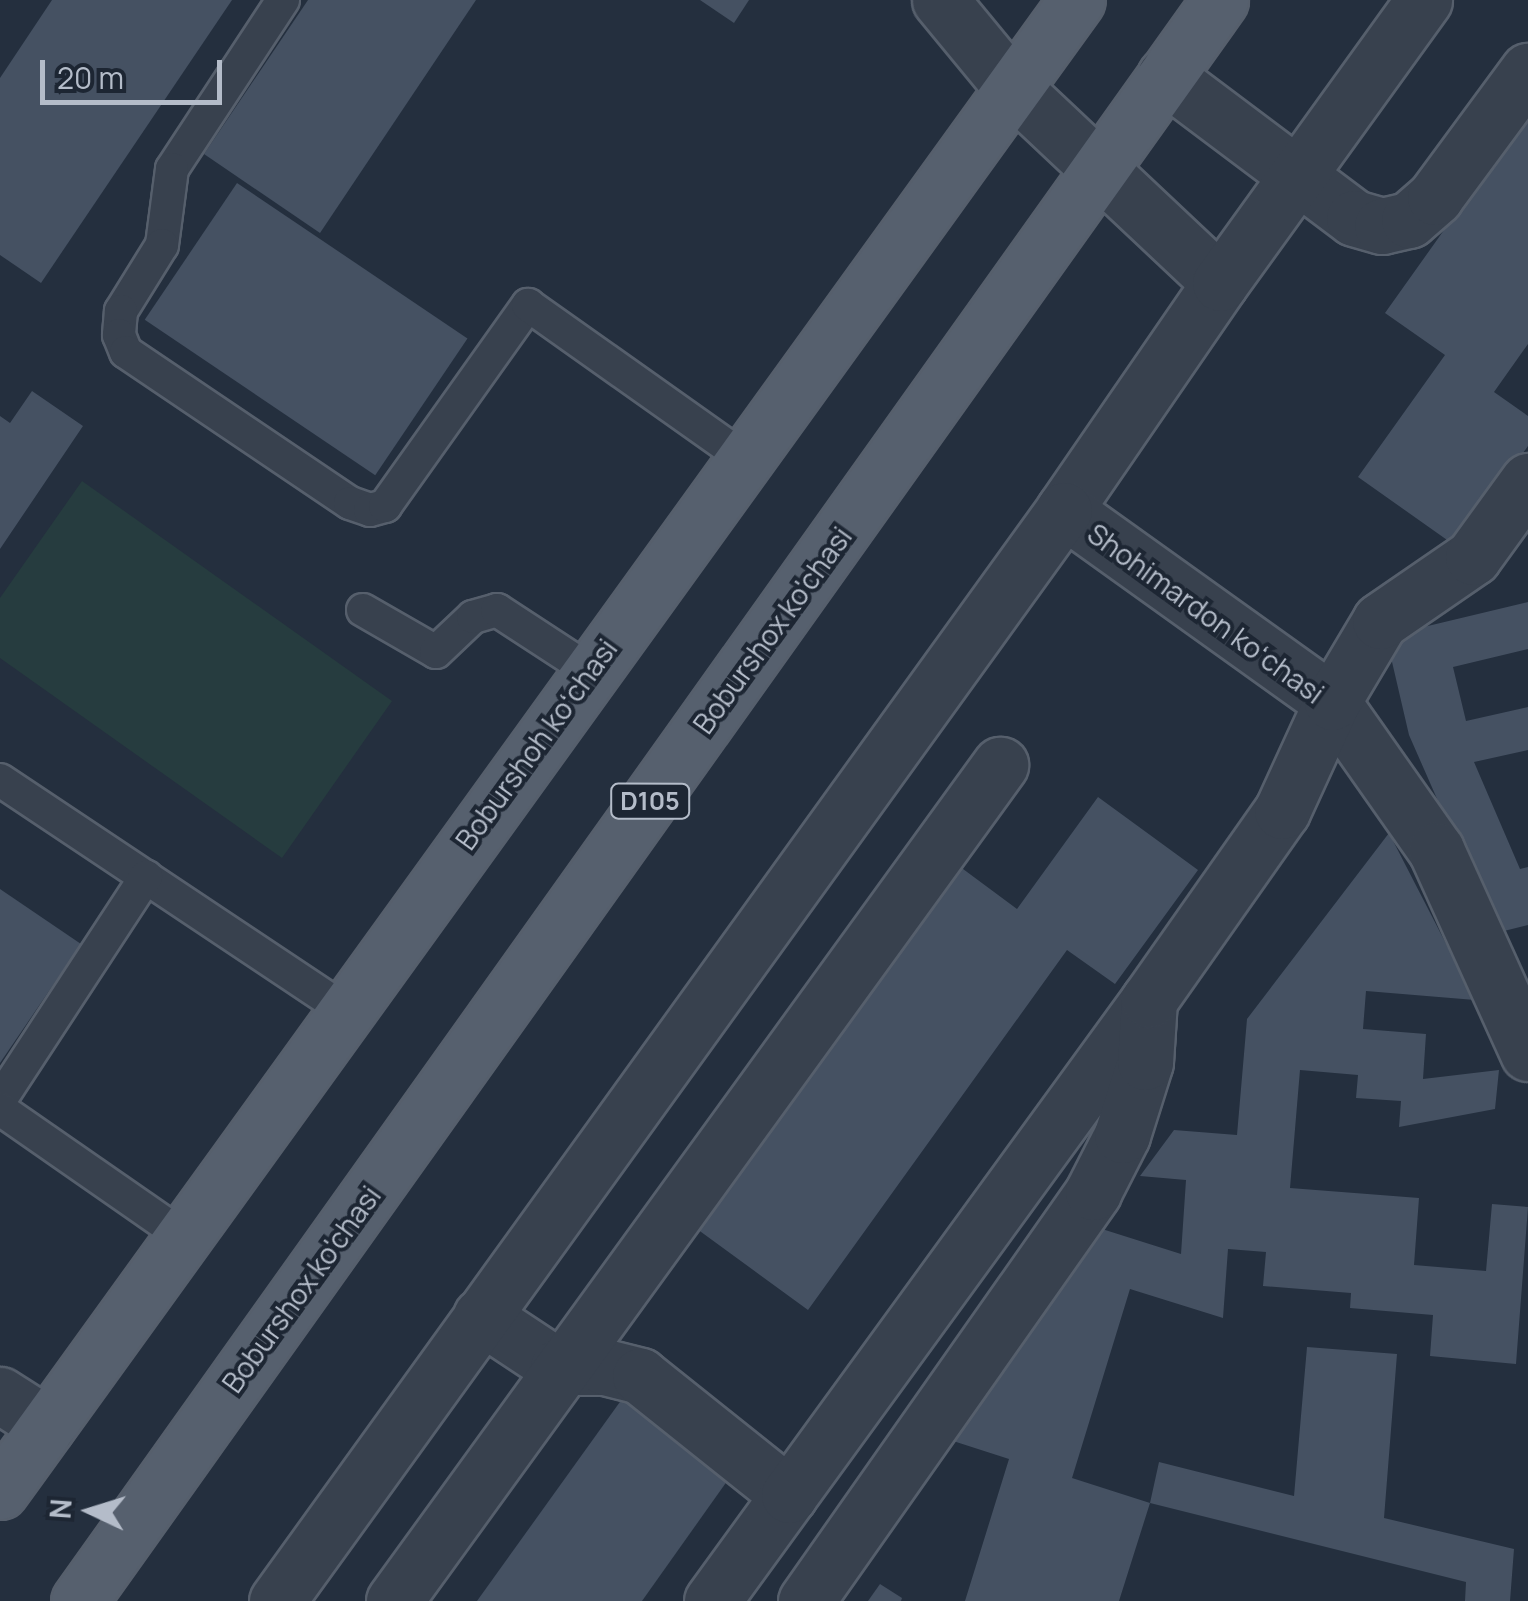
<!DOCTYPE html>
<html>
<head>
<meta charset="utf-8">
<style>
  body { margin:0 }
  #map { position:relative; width:1528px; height:1601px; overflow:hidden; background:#242f3e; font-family:Manrope,sans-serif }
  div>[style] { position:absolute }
  .green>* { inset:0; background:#263c3f }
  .building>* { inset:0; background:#455162; transform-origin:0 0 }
  .roads { filter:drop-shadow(2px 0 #565f6c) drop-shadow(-2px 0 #565f6c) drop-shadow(0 2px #565f6c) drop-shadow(0 -2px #565f6c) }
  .service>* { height:32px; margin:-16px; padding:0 16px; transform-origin:16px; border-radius:16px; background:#38414e }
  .minor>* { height:55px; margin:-27.5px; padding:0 27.5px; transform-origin:27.5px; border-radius:27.5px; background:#38414e }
  .primary>* { height:55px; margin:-27.5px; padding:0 27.5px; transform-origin:27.5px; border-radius:27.5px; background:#56606e }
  span { translate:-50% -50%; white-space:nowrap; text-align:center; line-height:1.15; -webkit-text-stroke:8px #1d2633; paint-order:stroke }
  .shield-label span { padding:2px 8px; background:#1d2633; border:2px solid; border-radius:8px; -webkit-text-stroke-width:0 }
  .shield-label { font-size:25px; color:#b4bcc9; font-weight:700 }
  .street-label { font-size:28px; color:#b4bcc9 }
  .north { position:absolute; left:40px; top:1461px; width:100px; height:100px; -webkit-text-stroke:8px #1d2633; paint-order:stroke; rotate:274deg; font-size:28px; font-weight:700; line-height:40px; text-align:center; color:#b4bcc9 }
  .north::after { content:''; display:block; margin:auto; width:35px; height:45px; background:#b4bcc9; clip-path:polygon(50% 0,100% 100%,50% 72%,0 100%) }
  .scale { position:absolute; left:40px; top:60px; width:182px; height:45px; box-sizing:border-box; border:5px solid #b4bcc9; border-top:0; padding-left:12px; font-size:30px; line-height:35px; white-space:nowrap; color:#b4bcc9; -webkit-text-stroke:8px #1d2633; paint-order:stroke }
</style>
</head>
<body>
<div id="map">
  <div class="green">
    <div style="clip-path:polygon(82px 481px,392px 701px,282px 858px,0 658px,0 598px)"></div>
  </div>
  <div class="building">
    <div style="clip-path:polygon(52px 0,232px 0,41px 283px,0 255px,0 78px)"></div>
    <div style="clip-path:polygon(308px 0,476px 0,320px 233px,204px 154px)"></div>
    <div style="clip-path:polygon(700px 0,749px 0,734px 23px)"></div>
    <div style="clip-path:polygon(1528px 112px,1528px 344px,1494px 392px,1528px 416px,1528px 446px,1457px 547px,1358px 477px,1445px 355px,1385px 313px)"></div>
    <div style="left:237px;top:183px;width:278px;height:165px;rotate:34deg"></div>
    <div style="clip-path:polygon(32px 391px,83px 426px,0 549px,0 416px,10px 423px)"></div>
    <div style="clip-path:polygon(1528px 602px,1528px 649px,1453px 667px,1466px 721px,1528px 707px,1528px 750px,1474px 762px,1520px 869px,1528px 867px,1528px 925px,1496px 933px,1409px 735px,1386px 636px)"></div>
    <div style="clip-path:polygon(1098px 797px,1198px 870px,1115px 984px,1067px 950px,808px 1310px,697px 1229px,959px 866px,1017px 909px)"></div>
    <div style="clip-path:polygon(1389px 833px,1475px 1000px,1366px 991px,1363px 1029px,1426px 1034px,1423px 1079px,1499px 1070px,1495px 1109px,1399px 1127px,1401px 1101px,1356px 1098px,1358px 1075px,1300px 1070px,1290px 1188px,1419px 1198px,1414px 1265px,1486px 1271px,1492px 1204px,1528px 1207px,1516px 1364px,1430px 1356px,1433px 1315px,1350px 1308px,1351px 1293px,1263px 1286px,1266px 1252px,1228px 1249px,1223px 1318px,1130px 1289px,1072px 1478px,1150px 1503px,1159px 1462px,1294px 1496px,1307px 1347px,1397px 1354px,1384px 1518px,1514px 1549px,1510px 1601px,1465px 1601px,1466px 1582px,1150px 1503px,1119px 1601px,965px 1601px,1009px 1459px,950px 1440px,1102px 1229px,1181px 1254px,1186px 1180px,1140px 1176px,1174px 1130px,1237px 1135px,1247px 1019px)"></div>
    <div style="clip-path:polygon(0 889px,81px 944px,0 1063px)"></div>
    <div style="clip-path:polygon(622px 1399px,730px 1477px,642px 1601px,477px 1601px)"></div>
    <div style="clip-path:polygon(880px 1584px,902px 1598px,901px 1601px,868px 1601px)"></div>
  </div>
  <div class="roads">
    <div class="service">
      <div style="left:283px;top:0;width:202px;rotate:123.3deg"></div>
      <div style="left:172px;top:169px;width:77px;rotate:97.5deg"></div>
      <div style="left:162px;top:245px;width:78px;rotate:121.8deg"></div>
      <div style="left:121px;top:311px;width:24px;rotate:95deg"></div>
      <div style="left:119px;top:335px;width:18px;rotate:68deg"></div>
      <div style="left:126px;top:352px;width:270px;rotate:34deg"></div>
      <div style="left:350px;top:503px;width:21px;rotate:19deg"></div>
      <div style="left:370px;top:510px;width:16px;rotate:-15deg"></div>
      <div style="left:385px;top:506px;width:247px;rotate:-54.6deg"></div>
      <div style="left:528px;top:305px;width:263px;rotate:35.3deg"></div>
      <div style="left:363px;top:610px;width:84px;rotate:29.9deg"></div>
      <div style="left:436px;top:652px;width:51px;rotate:-43.4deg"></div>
      <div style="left:473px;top:617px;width:25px;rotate:-16deg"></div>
      <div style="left:497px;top:610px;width:110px;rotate:33.1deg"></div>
      <div style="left:0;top:780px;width:413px;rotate:33.7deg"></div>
      <div style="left:0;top:1100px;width:267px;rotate:-56.8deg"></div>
      <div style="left:0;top:1109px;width:221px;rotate:34.8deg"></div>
    </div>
    <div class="minor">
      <div style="left:940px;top:0;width:112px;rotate:50.5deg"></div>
      <div style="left:1011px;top:86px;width:287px;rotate:43.3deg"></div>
      <div style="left:1220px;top:283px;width:275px;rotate:124.5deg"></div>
      <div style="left:1064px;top:510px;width:330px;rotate:35.6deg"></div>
      <div style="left:1332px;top:702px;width:181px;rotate:54.9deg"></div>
      <div style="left:1436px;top:850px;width:223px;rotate:65.6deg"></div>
      <div style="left:1165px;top:76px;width:236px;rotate:36.9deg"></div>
      <div style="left:1354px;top:218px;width:29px;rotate:16deg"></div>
      <div style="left:1382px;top:226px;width:28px;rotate:-13deg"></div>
      <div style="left:1409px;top:220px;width:35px;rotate:-41deg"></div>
      <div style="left:1435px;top:197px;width:157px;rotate:-53.6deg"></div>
      <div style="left:1220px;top:283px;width:349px;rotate:-54.2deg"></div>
      <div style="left:481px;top:1316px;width:92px;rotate:33.5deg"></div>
      <div style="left:558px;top:1367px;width:47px"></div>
      <div style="left:605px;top:1367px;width:36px;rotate:14deg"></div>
      <div style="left:640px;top:1376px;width:191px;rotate:38.6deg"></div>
      <div style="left:789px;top:1495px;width:131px;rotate:126deg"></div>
      <div style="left:0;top:1395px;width:56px;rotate:32.6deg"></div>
      <div style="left:789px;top:1495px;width:612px;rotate:-53.97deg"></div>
      <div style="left:277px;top:1601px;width:1345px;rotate:-54.19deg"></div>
      <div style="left:394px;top:1601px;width:1033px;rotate:-54.06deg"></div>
      <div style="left:806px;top:1601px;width:500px;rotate:-54.9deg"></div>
      <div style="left:1093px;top:1192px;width:64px;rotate:-63deg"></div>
      <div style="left:1122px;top:1135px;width:77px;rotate:-72.5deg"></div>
      <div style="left:1145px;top:1062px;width:62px;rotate:-86.3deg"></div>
      <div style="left:1149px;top:1000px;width:231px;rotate:-54.9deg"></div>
      <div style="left:1282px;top:811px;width:120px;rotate:-65.4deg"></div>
      <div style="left:1332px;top:702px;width:94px;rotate:-59.3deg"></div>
      <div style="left:1380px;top:621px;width:113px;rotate:-34.5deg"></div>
      <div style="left:1473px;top:557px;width:94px;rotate:-54.1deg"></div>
    </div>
    <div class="primary">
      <div style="left:0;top:1491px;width:1839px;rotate:-54.16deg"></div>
      <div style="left:79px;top:1601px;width:1966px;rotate:-54.52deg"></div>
    </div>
  </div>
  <div class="shield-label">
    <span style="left:650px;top:801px">D105</span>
  </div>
  <div class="street-label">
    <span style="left:1206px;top:613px;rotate:36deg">Shohimardon koʻchasi</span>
    <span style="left:772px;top:630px;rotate:-54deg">Boburshox ko'chasi</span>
    <span style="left:536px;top:744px;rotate:-54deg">Boburshoh koʻchasi</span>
    <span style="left:301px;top:1289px;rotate:-54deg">Boburshox ko'chasi</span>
  </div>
  <div class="north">N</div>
  <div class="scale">20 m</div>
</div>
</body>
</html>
